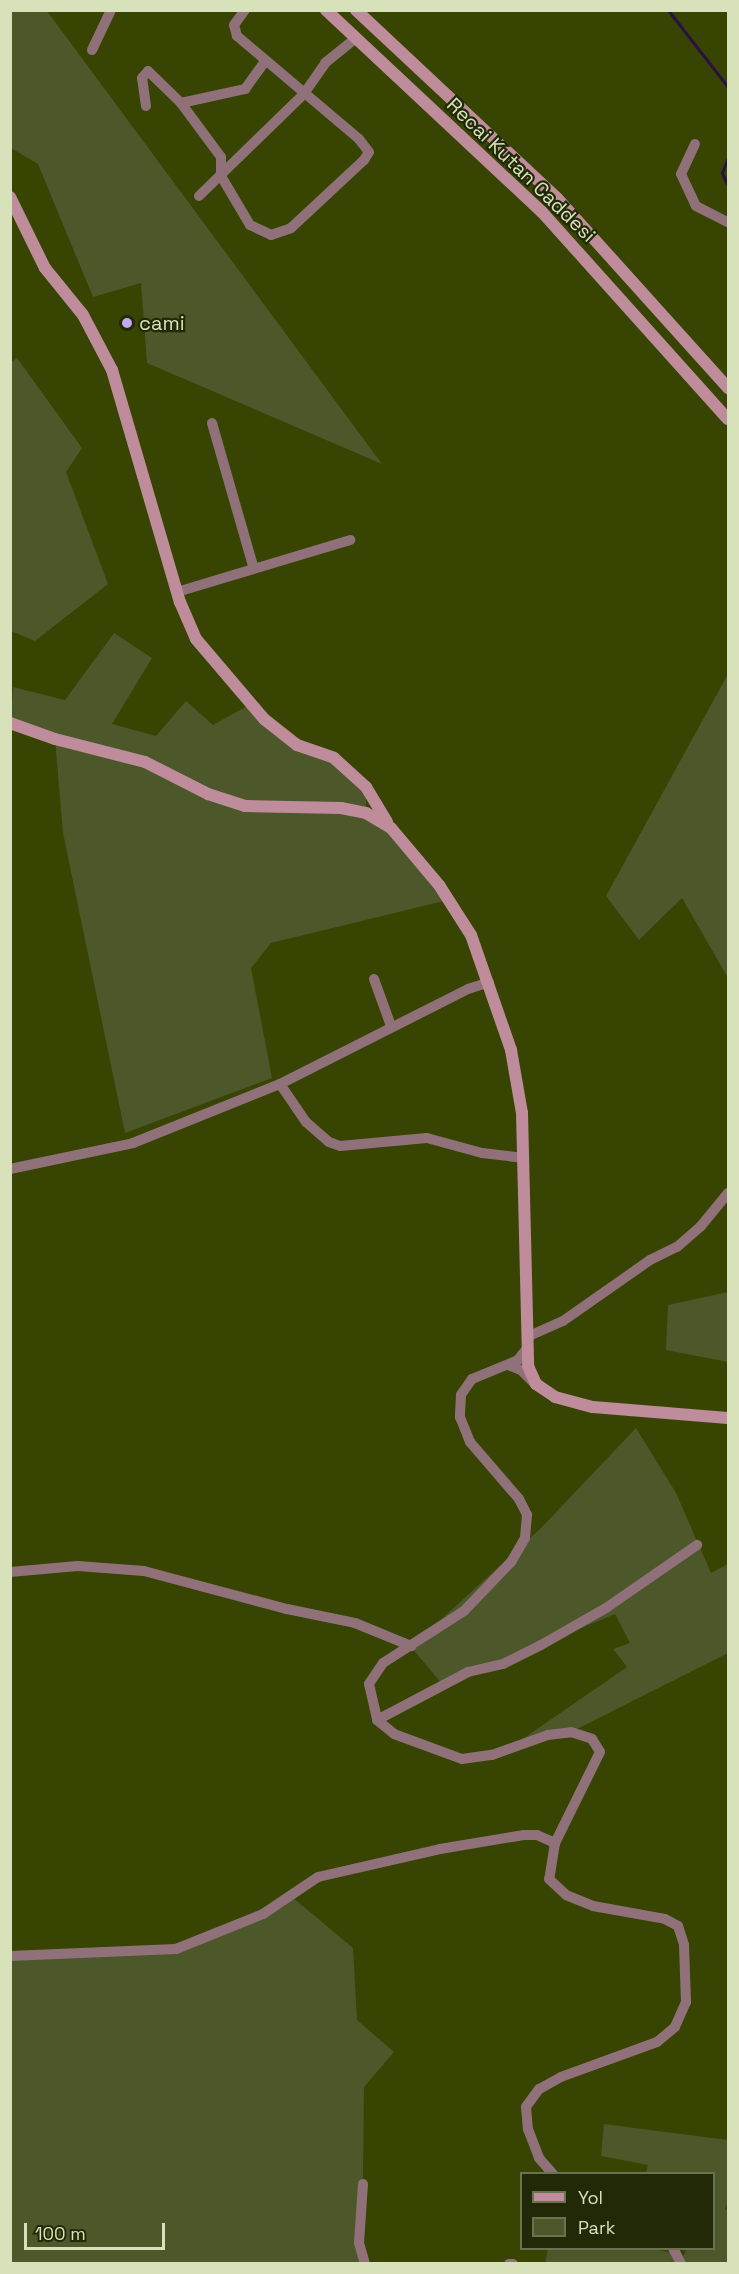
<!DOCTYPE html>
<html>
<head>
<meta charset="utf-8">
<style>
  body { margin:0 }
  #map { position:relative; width:739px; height:2274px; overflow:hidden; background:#384401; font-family:"Space Grotesk",sans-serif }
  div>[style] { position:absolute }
  .green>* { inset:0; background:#4c572a }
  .stream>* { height:3px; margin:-1.5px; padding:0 1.5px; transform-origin:1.5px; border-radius:1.5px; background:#291145 }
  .street>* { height:10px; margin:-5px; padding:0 5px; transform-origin:5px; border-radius:5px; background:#907179 }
  .secondary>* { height:12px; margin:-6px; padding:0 6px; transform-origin:6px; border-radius:6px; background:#be8c9a }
  .dots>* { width:16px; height:16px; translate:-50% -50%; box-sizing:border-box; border:3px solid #212907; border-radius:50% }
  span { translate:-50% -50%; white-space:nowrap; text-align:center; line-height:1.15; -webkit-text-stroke:4.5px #212907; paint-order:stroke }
  .street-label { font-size:20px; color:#d7e2ba }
  .poi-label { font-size:20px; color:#d7e2ba }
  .left { translate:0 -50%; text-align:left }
  .frame { position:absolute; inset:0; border:12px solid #d7e2ba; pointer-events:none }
  .legend { position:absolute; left:520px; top:2172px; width:195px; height:78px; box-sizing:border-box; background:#212907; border:2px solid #6a734f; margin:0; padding:8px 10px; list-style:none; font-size:18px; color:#d7e2ba }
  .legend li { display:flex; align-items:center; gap:12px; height:30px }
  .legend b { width:30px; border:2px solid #6a734f }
  .scale { position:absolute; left:24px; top:2223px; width:141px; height:27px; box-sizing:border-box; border:3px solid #d7e2ba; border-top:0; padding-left:8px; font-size:18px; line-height:21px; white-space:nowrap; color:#d7e2ba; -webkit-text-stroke:4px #212907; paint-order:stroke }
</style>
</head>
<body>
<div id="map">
  <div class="green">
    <div style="clip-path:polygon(11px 10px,47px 11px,382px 464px,147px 363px,141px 283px,93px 297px,38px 164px,11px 148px)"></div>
    <div style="clip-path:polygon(17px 358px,82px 448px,66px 472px,108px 584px,35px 641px,11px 631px,10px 363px)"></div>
    <div style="clip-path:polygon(114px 633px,152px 658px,112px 724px,156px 736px,186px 701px,213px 725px,251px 704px,297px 745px,334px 758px,366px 787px,366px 813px,391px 828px,448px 900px,271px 943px,251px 968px,272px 1078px,125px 1133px,63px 833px,55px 739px,11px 723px,13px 687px,65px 700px)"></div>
    <div style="clip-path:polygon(728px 674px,728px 978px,682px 898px,639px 940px,606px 896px)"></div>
    <div style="clip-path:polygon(728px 1292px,728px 1362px,666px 1350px,668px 1305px)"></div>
    <div style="clip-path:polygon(636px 1428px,676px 1493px,711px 1573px,728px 1564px,728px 1653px,571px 1732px,508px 1749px,627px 1667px,613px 1649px,630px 1643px,615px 1614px,443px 1685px,411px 1647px,542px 1527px)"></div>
    <div style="clip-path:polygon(292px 1897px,353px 1948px,357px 2020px,394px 2052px,364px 2087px,362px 2261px,367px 2263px,11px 2263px,10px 1956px,176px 1949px)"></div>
    <div style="clip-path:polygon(604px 2124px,728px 2140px,728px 2202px,725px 2209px,728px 2211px,728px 2263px,545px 2264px,548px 2249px,653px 2249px,677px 2254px,681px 2260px,687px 2249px,714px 2248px,714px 2174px,646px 2173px,648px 2165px,601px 2156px)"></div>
  </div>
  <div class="stream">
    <div style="left:668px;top:10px;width:98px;rotate:52.1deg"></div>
    <div style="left:728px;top:157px;width:17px;rotate:111deg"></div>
    <div style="left:722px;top:173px;width:14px;rotate:65deg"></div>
  </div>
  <div class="street">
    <div style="left:92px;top:50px;width:44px;rotate:-64.6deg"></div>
    <div style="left:181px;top:103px;width:66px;rotate:-12.3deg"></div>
    <div style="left:245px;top:89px;width:34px;rotate:-54deg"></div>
    <div style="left:146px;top:106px;width:28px;rotate:-98deg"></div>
    <div style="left:142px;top:78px;width:9px;rotate:-49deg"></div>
    <div style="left:148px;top:71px;width:46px;rotate:44.1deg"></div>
    <div style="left:181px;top:103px;width:67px;rotate:53.5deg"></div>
    <div style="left:221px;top:157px;width:19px;rotate:90deg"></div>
    <div style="left:221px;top:176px;width:57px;rotate:59.4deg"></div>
    <div style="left:250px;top:225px;width:23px;rotate:25deg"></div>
    <div style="left:271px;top:235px;width:21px;rotate:-19deg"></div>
    <div style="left:291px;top:228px;width:100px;rotate:-43deg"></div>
    <div style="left:364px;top:160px;width:9px;rotate:-58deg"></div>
    <div style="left:369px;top:152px;width:16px;rotate:-128deg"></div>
    <div style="left:359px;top:139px;width:160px;rotate:-139.8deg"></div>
    <div style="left:237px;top:36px;width:11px;rotate:-105deg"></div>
    <div style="left:234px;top:25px;width:19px;rotate:-54deg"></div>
    <div style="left:695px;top:144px;width:33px;rotate:115deg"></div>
    <div style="left:681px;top:174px;width:35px;rotate:65deg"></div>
    <div style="left:696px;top:206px;width:36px;rotate:27deg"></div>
    <div style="left:199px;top:196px;width:145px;rotate:-44.2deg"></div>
    <div style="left:303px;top:95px;width:39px;rotate:-55deg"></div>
    <div style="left:325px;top:63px;width:40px;rotate:-39deg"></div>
    <div style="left:212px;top:423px;width:149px;rotate:74deg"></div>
    <div style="left:177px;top:592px;width:181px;rotate:-16.7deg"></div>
    <div style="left:374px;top:979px;width:50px;rotate:70.1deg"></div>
    <div style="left:280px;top:1084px;width:211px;rotate:-26.8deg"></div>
    <div style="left:468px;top:989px;width:22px;rotate:-18deg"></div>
    <div style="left:10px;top:1169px;width:126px;rotate:-11.9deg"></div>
    <div style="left:133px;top:1143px;width:158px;rotate:-21.9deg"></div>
    <div style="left:280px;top:1084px;width:46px;rotate:55.6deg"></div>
    <div style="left:306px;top:1122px;width:30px;rotate:41deg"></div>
    <div style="left:329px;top:1142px;width:12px;rotate:20deg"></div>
    <div style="left:340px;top:1146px;width:87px;rotate:-5.3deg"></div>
    <div style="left:427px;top:1138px;width:57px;rotate:15.3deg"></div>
    <div style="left:482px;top:1153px;width:42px;rotate:6.8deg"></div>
    <div style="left:529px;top:1336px;width:37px;rotate:-24deg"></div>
    <div style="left:563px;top:1321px;width:106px;rotate:-35deg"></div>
    <div style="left:650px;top:1260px;width:30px;rotate:-26deg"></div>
    <div style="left:677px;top:1247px;width:32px;rotate:-41deg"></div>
    <div style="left:701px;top:1226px;width:43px;rotate:-50.7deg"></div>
    <div style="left:528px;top:1347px;width:16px;rotate:128deg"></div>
    <div style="left:518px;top:1360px;width:50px;rotate:157.6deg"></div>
    <div style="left:472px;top:1379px;width:19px;rotate:125deg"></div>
    <div style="left:461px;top:1395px;width:22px;rotate:93deg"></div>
    <div style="left:460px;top:1417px;width:27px;rotate:68deg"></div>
    <div style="left:470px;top:1442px;width:75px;rotate:49.3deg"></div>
    <div style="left:519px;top:1499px;width:18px;rotate:63deg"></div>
    <div style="left:527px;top:1515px;width:23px;rotate:95deg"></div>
    <div style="left:525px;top:1538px;width:28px;rotate:120deg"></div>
    <div style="left:511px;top:1562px;width:68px;rotate:133.8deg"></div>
    <div style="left:464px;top:1611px;width:96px;rotate:147.3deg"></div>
    <div style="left:383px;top:1663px;width:25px;rotate:124deg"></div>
    <div style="left:369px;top:1684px;width:37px;rotate:77deg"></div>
    <div style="left:377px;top:1720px;width:22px;rotate:39deg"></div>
    <div style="left:394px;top:1734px;width:72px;rotate:20.2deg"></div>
    <div style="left:462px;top:1759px;width:30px;rotate:-8deg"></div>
    <div style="left:492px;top:1755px;width:59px;rotate:-19.7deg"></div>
    <div style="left:548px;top:1735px;width:23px;rotate:-7deg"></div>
    <div style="left:571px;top:1732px;width:22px;rotate:18deg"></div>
    <div style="left:592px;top:1739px;width:15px;rotate:58deg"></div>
    <div style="left:600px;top:1752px;width:102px;rotate:116.3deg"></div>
    <div style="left:555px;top:1843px;width:36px;rotate:99deg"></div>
    <div style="left:549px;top:1879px;width:23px;rotate:43deg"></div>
    <div style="left:566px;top:1895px;width:29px;rotate:22deg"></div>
    <div style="left:593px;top:1906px;width:73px;rotate:10.2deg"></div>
    <div style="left:665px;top:1919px;width:15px;rotate:28deg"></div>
    <div style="left:678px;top:1926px;width:20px;rotate:72deg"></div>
    <div style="left:684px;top:1945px;width:57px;rotate:88deg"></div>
    <div style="left:686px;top:2002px;width:27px;rotate:114deg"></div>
    <div style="left:675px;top:2027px;width:23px;rotate:140deg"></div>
    <div style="left:657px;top:2042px;width:102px;rotate:160deg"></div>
    <div style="left:561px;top:2077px;width:25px;rotate:151deg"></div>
    <div style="left:539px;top:2089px;width:22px;rotate:126deg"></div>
    <div style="left:526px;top:2107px;width:22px;rotate:85deg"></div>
    <div style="left:528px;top:2129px;width:31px;rotate:69deg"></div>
    <div style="left:539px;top:2158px;width:21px;rotate:49deg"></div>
    <div style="left:508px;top:1365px;width:14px;rotate:21deg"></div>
    <div style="left:521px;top:1370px;width:17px;rotate:45deg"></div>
    <div style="left:10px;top:1572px;width:68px;rotate:-5deg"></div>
    <div style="left:78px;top:1566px;width:66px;rotate:4.3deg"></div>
    <div style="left:144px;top:1571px;width:148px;rotate:14.9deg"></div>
    <div style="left:287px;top:1609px;width:69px;rotate:11.6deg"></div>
    <div style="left:355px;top:1623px;width:61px;rotate:22.3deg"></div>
    <div style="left:377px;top:1720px;width:103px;rotate:-27.8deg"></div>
    <div style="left:468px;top:1672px;width:36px;rotate:-13deg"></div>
    <div style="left:503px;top:1664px;width:42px;rotate:-26.6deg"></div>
    <div style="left:541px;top:1645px;width:75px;rotate:-29.6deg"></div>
    <div style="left:606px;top:1608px;width:111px;rotate:-34.7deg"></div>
    <div style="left:10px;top:1956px;width:166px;rotate:-2.4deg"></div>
    <div style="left:176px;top:1949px;width:94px;rotate:-21.9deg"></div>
    <div style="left:263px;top:1914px;width:66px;rotate:-33.9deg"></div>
    <div style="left:318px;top:1877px;width:125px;rotate:-12.9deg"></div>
    <div style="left:440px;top:1849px;width:85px;rotate:-9.5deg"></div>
    <div style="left:524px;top:1835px;width:13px"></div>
    <div style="left:537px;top:1835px;width:20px;rotate:24deg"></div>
    <div style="left:363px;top:2184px;width:59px;rotate:93.9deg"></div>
    <div style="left:359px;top:2243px;width:22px;rotate:74deg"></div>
    <div style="left:673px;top:2248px;width:18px;rotate:63deg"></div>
    <div style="left:509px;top:2264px;width:4px"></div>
  </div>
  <div class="secondary">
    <div style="left:326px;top:10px;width:296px;rotate:43.1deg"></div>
    <div style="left:542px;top:212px;width:278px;rotate:48.1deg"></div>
    <div style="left:356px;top:10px;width:275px;rotate:43.1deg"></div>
    <div style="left:557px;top:198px;width:256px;rotate:48deg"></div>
    <div style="left:10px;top:197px;width:79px;rotate:63.8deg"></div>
    <div style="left:45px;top:268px;width:60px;rotate:51deg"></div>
    <div style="left:83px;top:315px;width:62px;rotate:62.2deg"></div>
    <div style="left:112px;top:370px;width:242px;rotate:73.7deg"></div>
    <div style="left:180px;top:602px;width:40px;rotate:66.6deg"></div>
    <div style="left:196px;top:639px;width:105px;rotate:49.6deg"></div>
    <div style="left:264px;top:719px;width:42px;rotate:38.2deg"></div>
    <div style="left:297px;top:745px;width:39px;rotate:19deg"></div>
    <div style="left:334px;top:758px;width:43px;rotate:42.2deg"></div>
    <div style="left:366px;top:787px;width:41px;rotate:59deg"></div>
    <div style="left:10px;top:723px;width:48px;rotate:19.6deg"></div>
    <div style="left:55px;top:739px;width:93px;rotate:14.3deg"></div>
    <div style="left:145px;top:762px;width:71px;rotate:26.9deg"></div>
    <div style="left:208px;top:794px;width:39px;rotate:18deg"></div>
    <div style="left:245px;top:806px;width:96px;rotate:1.2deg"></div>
    <div style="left:341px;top:808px;width:25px;rotate:11deg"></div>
    <div style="left:366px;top:813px;width:29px;rotate:31deg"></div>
    <div style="left:391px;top:828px;width:75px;rotate:49.9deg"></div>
    <div style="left:439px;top:885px;width:59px;rotate:57.4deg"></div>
    <div style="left:471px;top:935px;width:122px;rotate:70.8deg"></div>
    <div style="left:511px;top:1050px;width:64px;rotate:80.1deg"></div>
    <div style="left:522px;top:1113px;width:253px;rotate:88.6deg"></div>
    <div style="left:528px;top:1366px;width:20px;rotate:66deg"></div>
    <div style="left:536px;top:1384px;width:23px;rotate:34deg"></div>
    <div style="left:555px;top:1397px;width:39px;rotate:15deg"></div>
    <div style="left:593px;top:1407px;width:135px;rotate:4.7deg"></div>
  </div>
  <div class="dots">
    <div style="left:127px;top:323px;background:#c3a7f2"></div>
  </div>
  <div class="street-label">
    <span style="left:521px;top:170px;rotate:44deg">Recai Kutan Caddesi</span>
  </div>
  <div class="poi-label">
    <span class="left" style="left:139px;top:323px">cami</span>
  </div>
  <div class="frame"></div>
  <ul class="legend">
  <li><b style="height:8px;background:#be8c9a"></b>Yol</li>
  <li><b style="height:16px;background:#4c572a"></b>Park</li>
  </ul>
  <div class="scale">100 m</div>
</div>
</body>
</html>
